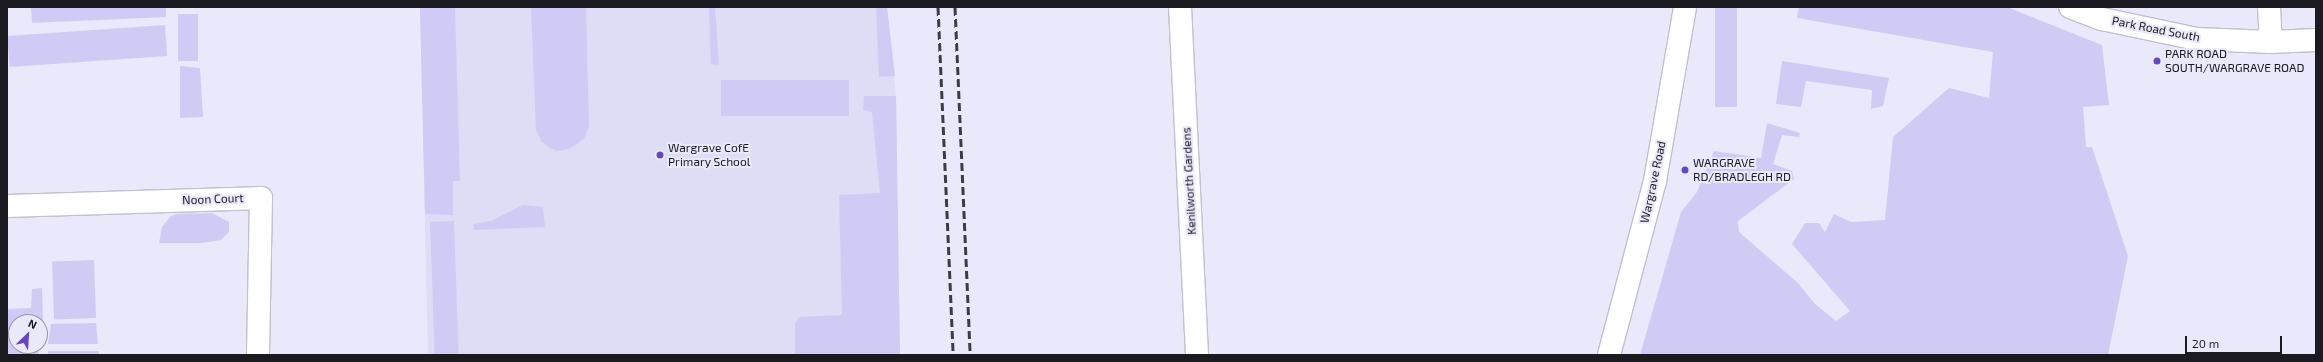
<!DOCTYPE html>
<html>
<head>
<meta charset="utf-8">
<style>
  body { margin:0 }
  #map { position:relative; width:2323px; height:362px; overflow:hidden; background:#eae8fb; font-family:"Exo 2",sans-serif }
  div>[style] { position:absolute }
  .built>* { inset:0; background:#dfdcf5 }
  .green>* { inset:0; background:#d0cbf4; transform-origin:0 0 }
  .roads { filter:drop-shadow(1px 0 #c1bfd0) drop-shadow(-1px 0 #c1bfd0) drop-shadow(0 1px #c1bfd0) drop-shadow(0 -1px #c1bfd0) }
  .minor>* { height:22px; margin:-11px; padding:0 11px; transform-origin:11px; border-radius:11px; background:#fff }
  .tertiary>* { height:22px; margin:-11px; padding:0 11px; transform-origin:11px; border-radius:11px; background:#fff }
  .rail>* { height:3px; margin-top:-1.5px; transform-origin:0; background:repeating-linear-gradient(90deg,#3d3c44 0 8px,transparent 0 12px) }
  .dots>* { width:11px; height:11px; translate:-50% -50%; box-sizing:border-box; border:2px solid #eae8fb; border-radius:50% }
  span { translate:-50% -50%; white-space:nowrap; text-align:center; line-height:1.15; -webkit-text-stroke:4px #eae8fb; paint-order:stroke }
  .street-label { font-size:12px; color:#1b1a20 }
  .poi-label { font-size:12px; color:#1b1a20 }
  .left { translate:0 -50%; text-align:left }
  .frame { position:absolute; inset:0; border:8px solid #1b1a20; pointer-events:none }
  .north { position:absolute; left:8px; top:314px; width:40px; height:40px; box-sizing:border-box; background:#eae8fb; border:1px solid #9796a3; border-radius:50%; rotate:25deg; font-size:11px; font-weight:700; line-height:16px; text-align:center; color:#1b1a20 }
  .north::after { content:''; display:block; margin:auto; width:14px; height:18px; background:#6645bd; clip-path:polygon(50% 0,100% 100%,50% 72%,0 100%) }
  .scale { position:absolute; left:2185px; top:336px; width:97px; height:18px; box-sizing:border-box; border:2px solid #1b1a20; border-top:0; padding-left:5px; font-size:12px; line-height:14px; white-space:nowrap; color:#1b1a20; -webkit-text-stroke:3px #eae8fb; paint-order:stroke }
</style>
</head>
<body>
<div id="map">
  <div class="built">
    <div style="clip-path:polygon(420px 7px,887px 7px,896px 96px,900px 355px,428px 355px)"></div>
  </div>
  <div class="green">
    <div style="clip-path:polygon(31px 7px,166px 7px,166px 17px,32px 23px)"></div>
    <div style="clip-path:polygon(420px 7px,455px 7px,460px 181px,453px 181px,453px 215px,425px 214px)"></div>
    <div style="clip-path:polygon(531px 7px,586px 7px,589px 127px,584px 139px,569px 149px,557px 151px,550px 148px,541px 141px,536px 130px)"></div>
    <div style="clip-path:polygon(709px 7px,715px 7px,719px 65px,711px 64px)"></div>
    <div style="clip-path:polygon(876px 7px,887px 7px,895px 76px,879px 77px)"></div>
    <div style="left:1715px;top:7px;width:22px;height:100px"></div>
    <div style="clip-path:polygon(1799px 7px,2007px 7px,2102px 45px,2109px 105px,2083px 107px,2086px 147px,2092px 147px,2128px 256px,2108px 355px,1640px 355px,1681px 212px,1697px 192px,1714px 151px,1761px 158px,1767px 123px,1800px 133px,1799px 137px,1782px 135px,1773px 164px,1792px 171px,1794px 179px,1738px 221px,1739px 232px,1798px 283px,1815px 304px,1836px 321px,1850px 311px,1792px 244px,1805px 223px,1819px 223px,1825px 232px,1834px 214px,1851px 222px,1885px 220px,1893px 137px,1949px 88px,1989px 98px,1993px 52px,1797px 18px)"></div>
    <div style="left:178px;top:14px;width:20px;height:47px"></div>
    <div style="left:165px;top:25px;width:31px;height:158px;rotate:86deg"></div>
    <div style="clip-path:polygon(1782px 61px,1889px 78px,1883px 106px,1871px 109px,1872px 90px,1806px 81px,1801px 107px,1776px 104px)"></div>
    <div style="clip-path:polygon(180px 66px,200px 68px,203px 117px,180px 118px)"></div>
    <div style="left:849px;top:80px;width:36px;height:128px;rotate:90deg"></div>
    <div style="clip-path:polygon(864px 96px,896px 96px,900px 355px,795px 355px,795px 323px,799px 317px,842px 315px,839px 195px,880px 193px,872px 112px,863px 110px)"></div>
    <div style="clip-path:polygon(523px 205px,543px 207px,545px 227px,474px 230px,473px 224px,491px 221px)"></div>
    <div style="clip-path:polygon(212px 213px,229px 222px,229px 232px,221px 240px,202px 243px,159px 243px,162px 227px,171px 216px,177px 214px)"></div>
    <div style="left:454px;top:221px;width:134px;height:24px;rotate:88deg"></div>
    <div style="left:94px;top:260px;width:58px;height:42px;rotate:88deg"></div>
    <div style="clip-path:polygon(42px 288px,43px 316px,40px 343px,40px 322px,16px 322px,16px 346px,40px 346px,38px 355px,7px 355px,7px 309px,31px 308px,32px 289px)"></div>
    <div style="clip-path:polygon(96px 323px,98px 344px,48px 344px,51px 324px)"></div>
    <div style="left:48px;top:351px;width:51px;height:4px"></div>
  </div>
  <div class="roads">
    <div class="minor">
      <div style="left:1180px;top:7px;width:348px;rotate:87.2deg"></div>
      <div style="left:2269px;top:7px;width:35px;rotate:87deg"></div>
      <div style="left:7px;top:206px;width:254px;rotate:-1.8deg"></div>
      <div style="left:261px;top:198px;width:157px;rotate:91.1deg"></div>
    </div>
    <div class="tertiary">
      <div style="left:2070px;top:7px;width:34px;rotate:21deg"></div>
      <div style="left:2102px;top:19px;width:97px;rotate:11.9deg"></div>
      <div style="left:2197px;top:39px;width:74px;rotate:2.3deg"></div>
      <div style="left:2271px;top:42px;width:45px;rotate:-2.5deg"></div>
      <div style="left:1609px;top:355px;width:180px;rotate:-75.2deg"></div>
      <div style="left:1655px;top:181px;width:177px;rotate:-80.2deg"></div>
    </div>
  </div>
  <div class="rail">
    <div style="left:938px;top:7px;width:348px;rotate:87.5deg"></div>
    <div style="left:955px;top:7px;width:348px;rotate:87.5deg"></div>
  </div>
  <div class="dots">
    <div style="left:2157px;top:61px;background:#6645bd"></div>
    <div style="left:660px;top:155px;background:#6645bd"></div>
    <div style="left:1685px;top:170px;background:#6645bd"></div>
  </div>
  <div class="street-label">
    <span style="left:2156px;top:29px;rotate:11deg">Park Road South</span>
    <span style="left:1189px;top:181px;rotate:-93deg">Kenilworth Gardens</span>
    <span style="left:1653px;top:182px;rotate:-78deg">Wargrave Road</span>
    <span style="left:213px;top:199px;rotate:-2deg">Noon Court</span>
  </div>
  <div class="poi-label">
    <span class="left" style="left:2165px;top:61px">PARK ROAD<br>SOUTH/WARGRAVE ROAD</span>
    <span class="left" style="left:668px;top:155px">Wargrave CofE<br>Primary School</span>
    <span class="left" style="left:1693px;top:170px">WARGRAVE<br>RD/BRADLEGH RD</span>
  </div>
  <div class="frame"></div>
  <div class="north">N</div>
  <div class="scale">20 m</div>
</div>
</body>
</html>
